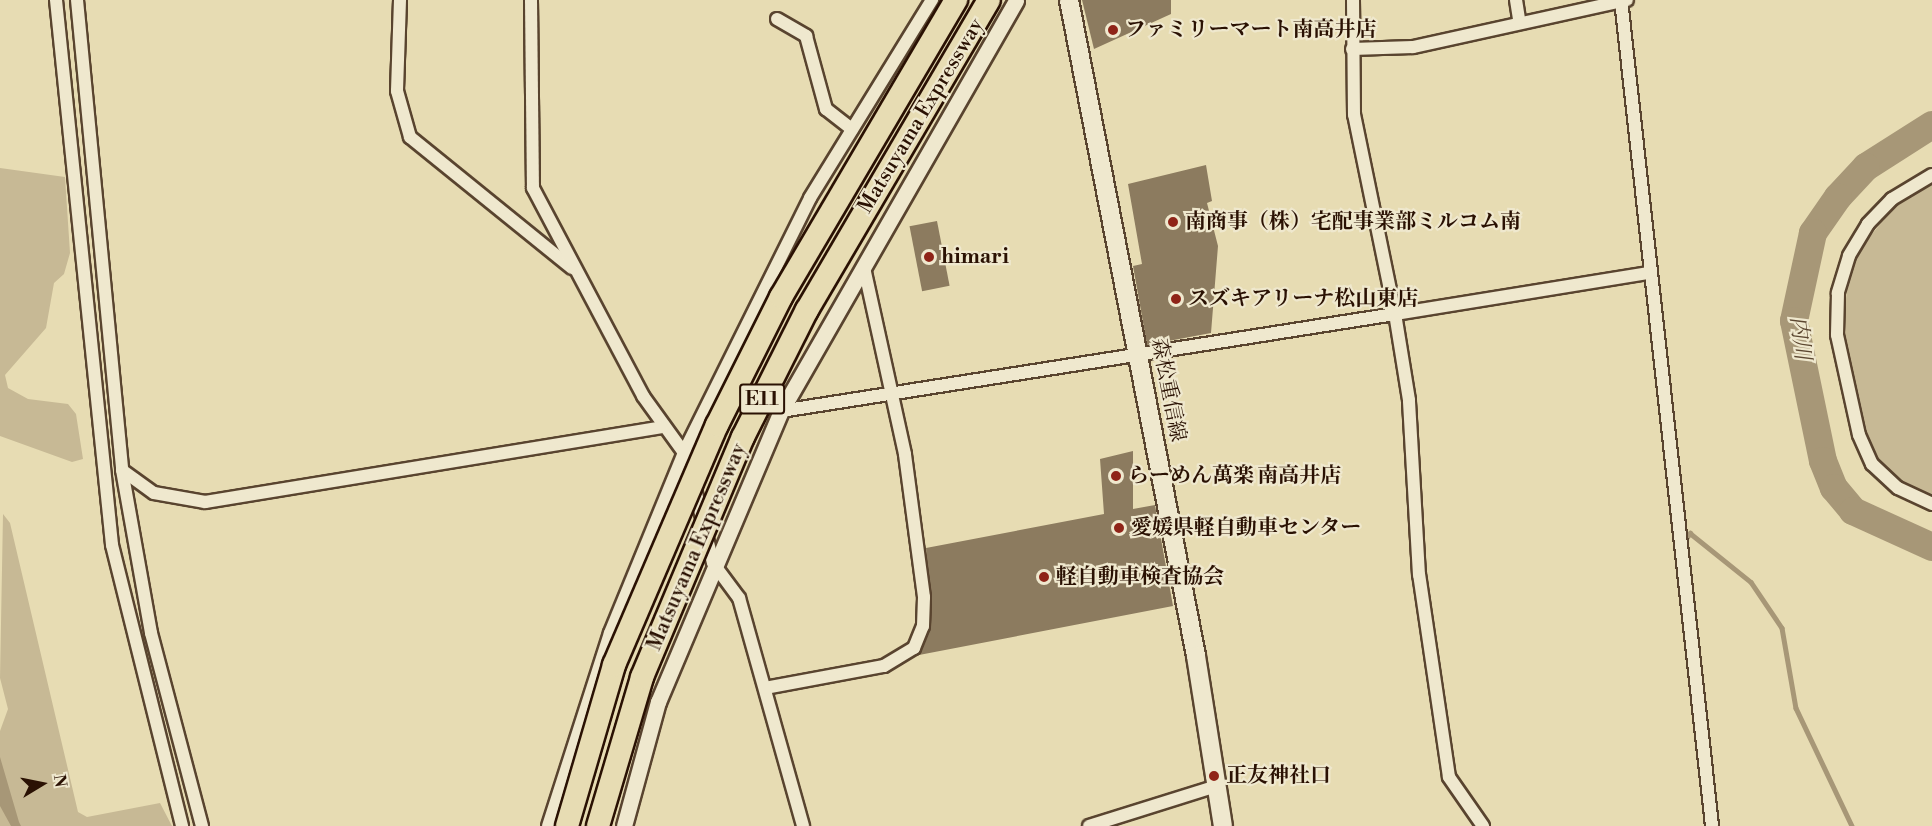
<!DOCTYPE html>
<html>
<head>
<meta charset="utf-8">
<style>
  body { margin:0 }
  #map { position:relative; width:1932px; height:826px; overflow:hidden; background:#e7dcb3; font-family:"Libre Bodoni","Noto Serif JP",serif }
  div>[style] { position:absolute }
  .green>* { inset:0; background:#c7b995 }
  .water>* { inset:0; background:#a79777 }
  .stream>* { height:4.5px; margin:-2.25px; padding:0 2.25px; transform-origin:2.25px; border-radius:2.25px; background:#a79777 }
  .river>* { height:28px; margin:-14px; padding:0 14px; transform-origin:14px; border-radius:14px; background:#a79777 }
  .building>* { inset:0; background:#8c7b5f; transform-origin:0 0 }
  .roads { filter:drop-shadow(2px 0 #59442f) drop-shadow(-2px 0 #59442f) drop-shadow(0 2px #59442f) drop-shadow(0 -2px #59442f) }
  .minor>* { height:12px; margin:-6px; padding:0 6px; transform-origin:6px; border-radius:6px; background:#efe8ce }
  .tertiary>* { height:15px; margin:-7.5px; padding:0 7.5px; transform-origin:7.5px; border-radius:7.5px; background:#efe8ce }
  .secondary>* { height:18px; margin:-9px; padding:0 9px; transform-origin:9px; border-radius:9px; background:#efe8ce }
  .bridges { filter:drop-shadow(2px 0 #2a1103) drop-shadow(-2px 0 #2a1103) drop-shadow(0 2px #2a1103) drop-shadow(0 -2px #2a1103) }
  .motorway-bridge>* { height:22px; margin:-11px; padding:0 11px; transform-origin:11px; border-radius:11px; background:#e7dcb3 }
  .dots>* { width:16px; height:16px; translate:-50% -50%; box-sizing:border-box; border:3px solid #efe8ce; border-radius:50% }
  span { translate:-50% -50%; white-space:nowrap; text-align:center; line-height:1.15; -webkit-text-stroke:4.5px #efe8ce; paint-order:stroke }
  .shield-label span { padding:2px 4px; background:#efe8ce; border:2px solid; border-radius:4px; -webkit-text-stroke-width:0 }
  .shield-label { font-size:20px; color:#2a1103; font-weight:700 }
  .poi-label { font-size:21px; color:#2a1103; font-weight:700 }
  .left { translate:0 -50%; text-align:left }
  .street-label { font-size:21px; color:#2a1103 }
  .water-label { font-size:22px; color:#5c4731; font-style:italic }
  .north { position:absolute; left:12px; top:754px; width:60px; height:60px; -webkit-text-stroke:4px #efe8ce; paint-order:stroke; rotate:80deg; font-size:16px; font-weight:700; line-height:24px; text-align:center; color:#2a1103 }
  .north::after { content:''; display:block; margin:auto; width:21px; height:27px; background:#2a1103; clip-path:polygon(50% 0,100% 100%,50% 72%,0 100%) }
</style>
</head>
<body>
<div id="map">
  <div class="green">
    <div style="clip-path:polygon(0 168px,65px 177px,70px 253px,64px 274px,54px 283px,46px 328px,5px 375px,8px 388px,28px 399px,68px 404px,76px 414px,83px 459px,72px 462px,0 436px)"></div>
    <div style="clip-path:polygon(1932px 183px,1932px 499px,1899px 482px,1873px 452px,1864px 434px,1842px 334px,1849px 272px,1864px 244px,1898px 202px)"></div>
    <div style="clip-path:polygon(3px 514px,10px 523px,78px 812px,87px 817px,160px 803px,172px 826px,0 826px,0 731px,8px 709px,0 678px)"></div>
  </div>
  <div class="water">
    <div style="clip-path:polygon(0 757px,19px 822px,21px 826px,11px 826px,0 806px)"></div>
  </div>
  <div class="stream">
    <div style="left:1687px;top:537px;width:5px;rotate:-53deg"></div>
    <div style="left:1690px;top:533px;width:78px;rotate:38.8deg"></div>
    <div style="left:1751px;top:582px;width:55px;rotate:56deg"></div>
    <div style="left:1782px;top:628px;width:81px;rotate:80.1deg"></div>
    <div style="left:1796px;top:708px;width:131px;rotate:64.6deg"></div>
  </div>
  <div class="river">
    <div style="left:1932px;top:125px;width:78px;rotate:147.5deg"></div>
    <div style="left:1866px;top:167px;width:41px;rotate:133deg"></div>
    <div style="left:1838px;top:197px;width:44px;rotate:124.8deg"></div>
    <div style="left:1813px;top:233px;width:90px;rotate:102.2deg"></div>
    <div style="left:1794px;top:321px;width:143px;rotate:78.3deg"></div>
    <div style="left:1823px;top:461px;width:29px;rotate:68deg"></div>
    <div style="left:1834px;top:488px;width:30px;rotate:50deg"></div>
    <div style="left:1853px;top:511px;width:87px;rotate:24.5deg"></div>
  </div>
  <div class="building">
    <div style="clip-path:polygon(1082px 0,1171px 0,1171px 14px,1094px 49px)"></div>
    <div style="clip-path:polygon(1206px 165px,1212px 201px,1207px 203px,1218px 246px,1211px 333px,1147px 345px,1133px 266px,1142px 264px,1128px 184px)"></div>
    <div style="left:937px;top:221px;width:66px;height:28px;rotate:79deg"></div>
    <div style="clip-path:polygon(1133px 451px,1133px 509px,1155px 505px,1173px 606px,919px 655px,931px 626px,926px 548px,1104px 514px,1100px 459px)"></div>
  </div>
  <div class="roads">
    <div class="minor">
      <div style="left:56px;top:0;width:548px;rotate:84.13deg"></div>
      <div style="left:112px;top:545px;width:290px;rotate:76deg"></div>
      <div style="left:77px;top:0;width:472px;rotate:84.5deg"></div>
      <div style="left:122px;top:470px;width:166px;rotate:79.9deg"></div>
      <div style="left:151px;top:633px;width:200px;rotate:75.2deg"></div>
      <div style="left:400px;top:0;width:91px;rotate:91.9deg"></div>
      <div style="left:397px;top:91px;width:48px;rotate:74.2deg"></div>
      <div style="left:410px;top:137px;width:208px;rotate:39deg"></div>
      <div style="left:531px;top:0;width:188px;rotate:89.4deg"></div>
      <div style="left:533px;top:188px;width:235px;rotate:62.1deg"></div>
      <div style="left:643px;top:396px;width:75px;rotate:54.2deg"></div>
      <div style="left:1516px;top:0;width:20px;rotate:81deg"></div>
      <div style="left:1621px;top:0;width:831px;rotate:83.71deg"></div>
      <div style="left:777px;top:19px;width:34px;rotate:30deg"></div>
      <div style="left:806px;top:36px;width:76px;rotate:74.7deg"></div>
      <div style="left:826px;top:109px;width:33px;rotate:38deg"></div>
      <div style="left:1352px;top:49px;width:61px;rotate:-1.9deg"></div>
      <div style="left:1413px;top:47px;width:219px;rotate:-12.4deg"></div>
      <div style="left:1932px;top:175px;width:47px;rotate:149deg"></div>
      <div style="left:1892px;top:199px;width:35px;rotate:134deg"></div>
      <div style="left:1868px;top:224px;width:37px;rotate:121deg"></div>
      <div style="left:1849px;top:256px;width:39px;rotate:107deg"></div>
      <div style="left:1838px;top:293px;width:42px;rotate:91.4deg"></div>
      <div style="left:1837px;top:335px;width:102px;rotate:77.6deg"></div>
      <div style="left:1859px;top:435px;width:32px;rotate:66deg"></div>
      <div style="left:1872px;top:464px;width:35px;rotate:43deg"></div>
      <div style="left:1898px;top:488px;width:38px;rotate:25deg"></div>
      <div style="left:781px;top:411px;width:622px;rotate:-8.98deg"></div>
      <div style="left:1395px;top:314px;width:203px;rotate:-101.6deg"></div>
      <div style="left:1354px;top:115px;width:115px;rotate:-90.5deg"></div>
      <div style="left:122px;top:470px;width:39px;rotate:36deg"></div>
      <div style="left:154px;top:493px;width:52px;rotate:10deg"></div>
      <div style="left:205px;top:502px;width:462px;rotate:-9.3deg"></div>
      <div style="left:694px;top:485px;width:80px;rotate:76.3deg"></div>
      <div style="left:713px;top:563px;width:44px;rotate:53.4deg"></div>
      <div style="left:739px;top:598px;width:237px;rotate:74.3deg"></div>
      <div style="left:765px;top:688px;width:121px;rotate:-10.5deg"></div>
      <div style="left:884px;top:666px;width:35px;rotate:-31deg"></div>
      <div style="left:914px;top:648px;width:24px;rotate:-68deg"></div>
      <div style="left:923px;top:626px;width:29px;rotate:-88deg"></div>
      <div style="left:924px;top:597px;width:144px;rotate:-97.6deg"></div>
      <div style="left:905px;top:454px;width:191px;rotate:-102.4deg"></div>
      <div style="left:548px;top:826px;width:203px;rotate:-72.2deg"></div>
      <div style="left:610px;top:633px;width:198px;rotate:-67.7deg"></div>
      <div style="left:685px;top:450px;width:281px;rotate:-63.6deg"></div>
      <div style="left:810px;top:198px;width:233px;rotate:-58.4deg"></div>
      <div style="left:1089px;top:826px;width:134px;rotate:-17.4deg"></div>
      <div style="left:1483px;top:826px;width:60px;rotate:-124.8deg"></div>
      <div style="left:1449px;top:777px;width:204px;rotate:-98.4deg"></div>
      <div style="left:1419px;top:575px;width:175px;rotate:-93.3deg"></div>
      <div style="left:1409px;top:400px;width:87px;rotate:-99.2deg"></div>
      <div style="left:1395px;top:314px;width:256px;rotate:-9.2deg"></div>
    </div>
    <div class="tertiary">
      <div style="left:624px;top:826px;width:129px;rotate:-74.7deg"></div>
      <div style="left:658px;top:702px;width:316px;rotate:-67.1deg"></div>
      <div style="left:781px;top:411px;width:473px;rotate:-60.2deg"></div>
    </div>
    <div class="secondary">
      <div style="left:1069px;top:0;width:668px;rotate:79.04deg"></div>
      <div style="left:1196px;top:656px;width:172px;rotate:81deg"></div>
    </div>
  </div>
  <div class="bridges">
    <div class="motorway-bridge">
      <div style="left:567px;top:826px;width:168px;rotate:-73.7deg"></div>
      <div style="left:614px;top:665px;width:261px;rotate:-66.8deg"></div>
      <div style="left:717px;top:425px;width:143px;rotate:-63.4deg"></div>
      <div style="left:781px;top:297px;width:345px;rotate:-59.5deg"></div>
      <div style="left:598px;top:826px;width:155px;rotate:-73.5deg"></div>
      <div style="left:642px;top:677px;width:260px;rotate:-67.2deg"></div>
      <div style="left:743px;top:437px;width:142px;rotate:-63.3deg"></div>
      <div style="left:807px;top:310px;width:359px;rotate:-59.6deg"></div>
    </div>
  </div>
  <div class="dots">
    <div style="left:1113px;top:30px;background:#8f2418"></div>
    <div style="left:1173px;top:222px;background:#8f2418"></div>
    <div style="left:929px;top:257px;background:#8f2418"></div>
    <div style="left:1176px;top:299px;background:#8f2418"></div>
    <div style="left:1116px;top:476px;background:#8f2418"></div>
    <div style="left:1119px;top:528px;background:#8f2418"></div>
    <div style="left:1044px;top:577px;background:#8f2418"></div>
    <div style="left:1214px;top:776px;background:#8f2418"></div>
  </div>
  <div class="shield-label">
    <span style="left:762px;top:399px">E11</span>
  </div>
  <div class="poi-label">
    <span class="left" style="left:1125px;top:30px">ファミリーマート南高井店</span>
    <span class="left" style="left:1185px;top:222px">南商事（株）宅配事業部ミルコム南</span>
    <span class="left" style="left:941px;top:257px">himari</span>
    <span class="left" style="left:1188px;top:299px">スズキアリーナ松山東店</span>
    <span class="left" style="left:1128px;top:476px">らーめん萬楽 南高井店</span>
    <span class="left" style="left:1131px;top:528px">愛媛県軽自動車センター</span>
    <span class="left" style="left:1056px;top:577px">軽自動車検査協会</span>
    <span class="left" style="left:1226px;top:776px">正友神社口</span>
  </div>
  <div class="street-label">
    <span style="left:921px;top:116px;rotate:-59deg">Matsuyama Expressway</span>
    <span style="left:1168px;top:390px;rotate:79deg">森松重信線</span>
    <span style="left:697px;top:547px;rotate:-67deg">Matsuyama Expressway</span>
  </div>
  <div class="water-label">
    <span style="left:1800px;top:338px;rotate:83deg">内川</span>
  </div>
  <div class="north">N</div>
</div>
</body>
</html>
